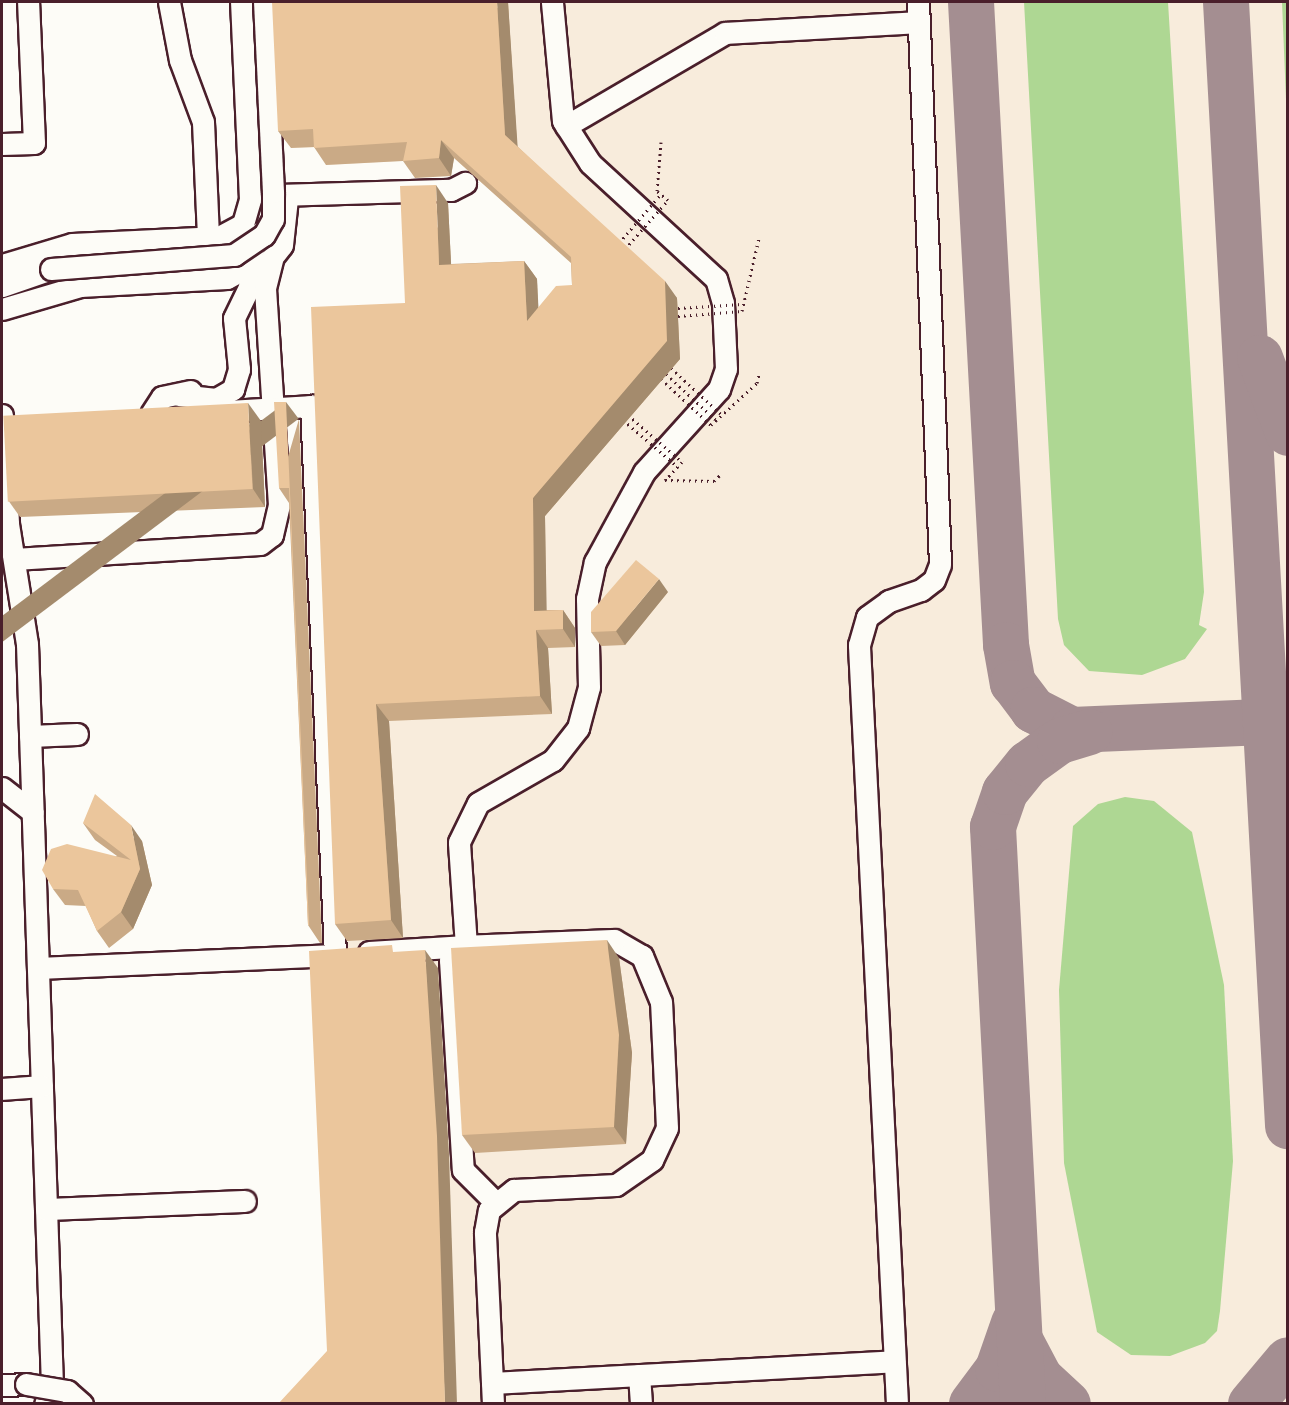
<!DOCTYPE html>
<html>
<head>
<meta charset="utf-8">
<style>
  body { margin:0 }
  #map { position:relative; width:1289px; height:1405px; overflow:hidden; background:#fdfcf7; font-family:Sriracha,sans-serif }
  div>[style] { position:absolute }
  .built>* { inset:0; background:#f8ecdc }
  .green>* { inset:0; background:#aed793 }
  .taxiway>* { height:46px; margin:-23px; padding:0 23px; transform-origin:23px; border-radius:23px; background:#a48e91 }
  .roads { filter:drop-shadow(2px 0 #4a1f2b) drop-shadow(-2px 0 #4a1f2b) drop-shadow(0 2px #4a1f2b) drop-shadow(0 -2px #4a1f2b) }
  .minor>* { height:21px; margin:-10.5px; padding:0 10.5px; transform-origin:10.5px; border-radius:10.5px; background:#fdfcf7 }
  .path-bridge>* { height:3px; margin-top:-1.5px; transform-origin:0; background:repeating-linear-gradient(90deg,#4a1f2b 0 1.5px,transparent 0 6px) }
  .bridges { filter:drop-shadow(2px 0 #4a1f2b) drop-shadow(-2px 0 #4a1f2b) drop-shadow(0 2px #4a1f2b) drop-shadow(0 -2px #4a1f2b) }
  .minor-bridge>* { height:21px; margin:-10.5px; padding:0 10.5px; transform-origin:10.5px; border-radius:10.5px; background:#fdfcf7 }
  .wall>* { inset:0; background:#caaa86 }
  .shaded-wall>* { inset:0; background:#a48b6d; transform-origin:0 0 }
  .building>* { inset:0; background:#ebc69c; transform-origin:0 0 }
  span { translate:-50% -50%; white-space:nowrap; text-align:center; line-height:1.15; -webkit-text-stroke:4.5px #fdfcf7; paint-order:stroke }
  .frame { position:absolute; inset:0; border:3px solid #4a1f2b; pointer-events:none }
</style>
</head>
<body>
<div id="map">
  <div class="built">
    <div style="clip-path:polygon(283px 2px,1287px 2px,1287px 1403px,307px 1403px,339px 1368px,301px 515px,333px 514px,541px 336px,583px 274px,454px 158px,326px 165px,325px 147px,291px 148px)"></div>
  </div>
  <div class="green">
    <div style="clip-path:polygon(1024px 2px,1168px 2px,1204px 592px,1199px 625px,1207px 629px,1185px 659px,1142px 675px,1089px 671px,1064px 645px,1058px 619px)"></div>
    <div style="clip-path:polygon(1282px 2px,1288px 2px,1287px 124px)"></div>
    <div style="clip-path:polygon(1125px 797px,1154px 801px,1192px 832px,1224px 985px,1233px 1161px,1220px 1311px,1217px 1331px,1205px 1343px,1170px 1356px,1131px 1355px,1097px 1332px,1064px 1163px,1059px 990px,1073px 826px,1098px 804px)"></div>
  </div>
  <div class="taxiway">
    <div style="left:971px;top:2px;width:644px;rotate:86.88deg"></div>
    <div style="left:1006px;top:645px;width:39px;rotate:80deg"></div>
    <div style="left:1013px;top:683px;width:34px;rotate:53deg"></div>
    <div style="left:1033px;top:710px;width:44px;rotate:27.1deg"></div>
    <div style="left:1072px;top:730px;width:216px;rotate:-2.4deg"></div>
    <div style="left:1226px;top:2px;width:1126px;rotate:86.84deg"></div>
    <div style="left:1260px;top:358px;width:80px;rotate:69.5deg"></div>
    <div style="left:1021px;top:1342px;width:41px;rotate:62.2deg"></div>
    <div style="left:1040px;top:1378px;width:38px;rotate:43deg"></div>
    <div style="left:972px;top:1404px;width:44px;rotate:-53.4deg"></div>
    <div style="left:998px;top:1369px;width:49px;rotate:-70.8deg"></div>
    <div style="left:1023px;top:1404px;width:578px;rotate:-92.98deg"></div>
    <div style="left:993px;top:827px;width:37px;rotate:-71deg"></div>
    <div style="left:1005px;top:792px;width:36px;rotate:-51deg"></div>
    <div style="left:1028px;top:764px;width:39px;rotate:-36deg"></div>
    <div style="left:1060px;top:741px;width:31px;rotate:-17deg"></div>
    <div style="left:1251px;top:1404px;width:57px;rotate:-49.9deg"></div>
  </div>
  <div class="roads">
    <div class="minor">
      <div style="left:169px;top:2px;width:59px;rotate:79.3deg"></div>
      <div style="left:180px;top:60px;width:66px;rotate:69.6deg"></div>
      <div style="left:203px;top:122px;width:115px;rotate:87.5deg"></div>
      <div style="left:566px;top:126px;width:184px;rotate:-30.3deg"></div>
      <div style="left:725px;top:33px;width:194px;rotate:-3.2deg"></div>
      <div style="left:2px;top:144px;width:32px;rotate:-2deg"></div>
      <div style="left:34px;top:143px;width:141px;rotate:-92.4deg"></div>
      <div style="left:278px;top:195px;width:173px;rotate:-1.7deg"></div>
      <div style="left:451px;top:190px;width:16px;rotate:-27deg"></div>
      <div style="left:2px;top:265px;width:73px;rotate:-16.7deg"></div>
      <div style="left:72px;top:244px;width:147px;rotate:-2.7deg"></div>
      <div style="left:219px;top:237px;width:27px;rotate:-28deg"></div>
      <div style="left:243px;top:224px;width:26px;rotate:-74deg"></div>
      <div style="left:250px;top:199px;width:197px;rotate:-92.6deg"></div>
      <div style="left:2px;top:286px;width:52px;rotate:-19.1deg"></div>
      <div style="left:2px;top:309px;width:81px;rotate:-16.4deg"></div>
      <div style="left:80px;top:286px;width:147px;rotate:-3.1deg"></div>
      <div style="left:227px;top:278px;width:18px;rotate:-29deg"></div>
      <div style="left:243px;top:269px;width:42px;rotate:-63.4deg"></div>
      <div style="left:179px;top:395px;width:37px;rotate:6deg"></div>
      <div style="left:216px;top:399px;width:20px;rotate:-30deg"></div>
      <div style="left:233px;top:389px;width:21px;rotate:-73deg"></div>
      <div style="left:239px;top:369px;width:51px;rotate:-95.6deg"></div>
      <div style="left:234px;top:318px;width:34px;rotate:-64deg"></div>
      <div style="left:249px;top:287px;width:53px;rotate:-51.8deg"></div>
      <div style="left:282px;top:245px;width:47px;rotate:-83.9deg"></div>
      <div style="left:151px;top:414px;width:20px;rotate:-57deg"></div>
      <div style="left:162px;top:397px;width:29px;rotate:-12deg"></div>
      <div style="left:2px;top:415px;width:109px;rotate:86.8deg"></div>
      <div style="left:8px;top:524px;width:121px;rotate:81deg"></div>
      <div style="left:27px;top:644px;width:742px;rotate:88.07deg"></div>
      <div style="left:52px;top:1386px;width:19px;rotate:111deg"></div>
      <div style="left:14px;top:559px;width:246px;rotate:-3.5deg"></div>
      <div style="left:260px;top:544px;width:15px;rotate:-37deg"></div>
      <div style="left:272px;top:535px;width:31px;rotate:-77deg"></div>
      <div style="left:279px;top:505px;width:217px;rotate:-93.7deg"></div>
      <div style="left:265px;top:288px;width:29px;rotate:-76deg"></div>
      <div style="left:30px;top:736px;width:47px;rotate:-2.4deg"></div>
      <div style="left:2px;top:788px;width:39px;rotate:38deg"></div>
      <div style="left:466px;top:946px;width:21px;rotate:139deg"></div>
      <div style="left:450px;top:960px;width:210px;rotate:86.5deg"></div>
      <div style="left:463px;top:1170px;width:45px;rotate:45deg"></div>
      <div style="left:369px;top:952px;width:97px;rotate:-3.5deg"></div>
      <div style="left:38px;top:968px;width:297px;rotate:-2.5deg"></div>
      <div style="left:335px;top:955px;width:550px;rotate:-92.5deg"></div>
      <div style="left:311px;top:406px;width:85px;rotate:176.6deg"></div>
      <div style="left:2px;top:1089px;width:40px;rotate:-4.3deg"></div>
      <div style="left:46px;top:1209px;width:199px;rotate:-2.3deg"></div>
      <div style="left:639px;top:1375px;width:29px;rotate:86deg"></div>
      <div style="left:492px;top:1383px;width:403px;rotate:-3.1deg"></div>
      <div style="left:2px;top:1385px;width:24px;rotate:-2deg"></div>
      <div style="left:493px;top:1404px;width:172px;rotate:-92.7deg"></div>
      <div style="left:485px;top:1232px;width:22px;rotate:-80deg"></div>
      <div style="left:489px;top:1210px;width:32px;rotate:-39deg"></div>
      <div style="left:514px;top:1190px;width:102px;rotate:-2.8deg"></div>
      <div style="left:616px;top:1185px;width:44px;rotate:-34.8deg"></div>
      <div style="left:652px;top:1160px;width:35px;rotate:-65deg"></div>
      <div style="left:667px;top:1128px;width:126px;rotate:-92.7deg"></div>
      <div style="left:661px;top:1002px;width:50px;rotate:-112.4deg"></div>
      <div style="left:642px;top:956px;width:32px;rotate:-150deg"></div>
      <div style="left:614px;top:940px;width:148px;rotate:177.7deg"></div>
      <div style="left:466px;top:946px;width:104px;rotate:-93.9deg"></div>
      <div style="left:459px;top:842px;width:43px;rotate:-64deg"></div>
      <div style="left:478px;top:803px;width:86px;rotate:-29.8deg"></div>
      <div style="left:553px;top:760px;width:41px;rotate:-52deg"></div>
      <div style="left:578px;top:728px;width:42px;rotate:-75deg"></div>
      <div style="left:589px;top:687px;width:88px;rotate:-91.3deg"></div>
      <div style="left:587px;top:599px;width:38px;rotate:-78deg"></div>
      <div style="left:595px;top:562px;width:102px;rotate:-61.4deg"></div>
      <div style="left:644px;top:472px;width:112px;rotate:-47.9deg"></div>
      <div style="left:719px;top:389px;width:21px;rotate:-71deg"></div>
      <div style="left:726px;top:369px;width:66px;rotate:-92.6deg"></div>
      <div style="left:723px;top:303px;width:25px;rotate:-106deg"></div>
      <div style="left:716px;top:279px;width:171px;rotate:-137.4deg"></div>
      <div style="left:590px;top:163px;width:50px;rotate:-122.7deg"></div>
      <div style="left:563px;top:121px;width:120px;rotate:-95.3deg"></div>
      <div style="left:897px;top:1404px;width:760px;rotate:-92.87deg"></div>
      <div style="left:859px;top:645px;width:29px;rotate:-74deg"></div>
      <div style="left:867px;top:617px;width:27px;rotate:-36deg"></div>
      <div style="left:889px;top:601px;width:34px;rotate:-19deg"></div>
      <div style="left:921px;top:590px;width:16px;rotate:-38deg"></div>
      <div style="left:934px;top:580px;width:17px;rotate:-69deg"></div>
      <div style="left:940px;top:564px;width:562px;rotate:-92.24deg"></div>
    </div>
  </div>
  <div class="path-bridge">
    <div style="left:619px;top:243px;width:65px;rotate:-49.4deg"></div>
    <div style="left:625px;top:249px;width:65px;rotate:-48.7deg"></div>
    <div style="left:668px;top:200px;width:14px;rotate:-141deg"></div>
    <div style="left:657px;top:191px;width:49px;rotate:-85.3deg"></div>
    <div style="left:678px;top:308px;width:64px;rotate:-3.6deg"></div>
    <div style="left:678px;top:316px;width:64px;rotate:-4.5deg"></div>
    <div style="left:742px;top:311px;width:75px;rotate:-76.9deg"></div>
    <div style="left:671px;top:368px;width:68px;rotate:42.6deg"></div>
    <div style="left:666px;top:374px;width:67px;rotate:42.6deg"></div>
    <div style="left:661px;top:379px;width:68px;rotate:42.6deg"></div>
    <div style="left:711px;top:425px;width:62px;rotate:-42.4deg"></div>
    <div style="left:757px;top:383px;width:9px;rotate:-77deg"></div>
    <div style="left:628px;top:415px;width:72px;rotate:41deg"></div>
    <div style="left:682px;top:462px;width:25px;rotate:133deg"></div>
    <div style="left:665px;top:480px;width:49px;rotate:1.2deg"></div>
    <div style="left:714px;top:481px;width:8px;rotate:-45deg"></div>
    <div style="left:623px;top:420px;width:72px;rotate:40.5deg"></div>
  </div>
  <div class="bridges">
    <div class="minor-bridge">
      <div style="left:51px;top:269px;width:184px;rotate:-4.4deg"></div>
      <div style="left:234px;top:255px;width:36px;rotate:-34deg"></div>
      <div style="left:264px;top:235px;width:18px;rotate:-61deg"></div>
      <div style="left:273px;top:219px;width:27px;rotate:-90deg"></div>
      <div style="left:273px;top:192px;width:190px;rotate:-92.7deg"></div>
      <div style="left:26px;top:1384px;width:42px;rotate:9.7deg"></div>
      <div style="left:67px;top:1391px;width:20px;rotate:41deg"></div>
    </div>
  </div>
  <div class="wall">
    <div style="clip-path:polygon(508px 2px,517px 146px,677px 298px,680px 359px,545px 516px,546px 610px,563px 610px,575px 628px,575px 647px,548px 648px,552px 714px,389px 721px,403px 938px,347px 941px,335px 924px,405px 303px,448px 203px,451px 264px,524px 261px,537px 279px,538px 308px,572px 285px,571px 263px,454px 158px,451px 176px,415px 178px,403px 161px,326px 165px,314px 147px,291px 148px,278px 131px)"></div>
    <div style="clip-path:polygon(299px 419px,322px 943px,320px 943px,308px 925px,289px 503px,279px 488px)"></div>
    <div style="clip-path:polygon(261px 421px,265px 507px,20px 517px,8px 500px)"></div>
    <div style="clip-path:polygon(668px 592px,625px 645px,601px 646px,591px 632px)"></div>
    <div style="clip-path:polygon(83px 823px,142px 841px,152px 885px,133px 929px,109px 948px,97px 931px,86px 906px,65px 905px,53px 889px,117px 856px,95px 840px)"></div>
    <div style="clip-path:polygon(619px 958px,632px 1053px,626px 1144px,475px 1153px,462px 1135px)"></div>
  </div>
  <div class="shaded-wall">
    <div style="clip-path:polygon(497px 2px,508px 2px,518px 152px,505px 135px)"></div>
    <div style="clip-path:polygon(441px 140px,454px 158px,451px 176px,439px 158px)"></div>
    <div style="clip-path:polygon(436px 185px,448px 203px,452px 282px,439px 265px)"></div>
    <div style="clip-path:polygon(524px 261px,537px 279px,540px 339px,527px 321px)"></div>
    <div style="clip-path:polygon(665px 281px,677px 298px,680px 359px,545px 516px,547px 628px,534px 611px,533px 498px)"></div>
    <div style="left:286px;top:402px;width:21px;height:524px;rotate:53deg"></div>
    <div style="clip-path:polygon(248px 403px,261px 421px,265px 507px,253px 489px)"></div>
    <div style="clip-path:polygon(659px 579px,668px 592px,625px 645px,616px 631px)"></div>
    <div style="clip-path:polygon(563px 610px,575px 628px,575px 647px,563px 629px)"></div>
    <div style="clip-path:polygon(536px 630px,548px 648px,552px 714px,540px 696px)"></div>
    <div style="clip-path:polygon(376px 704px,389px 721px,403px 938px,391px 920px)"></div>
    <div style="clip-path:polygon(131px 825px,142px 841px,152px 885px,133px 929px,121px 912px,140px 869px)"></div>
    <div style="clip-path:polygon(607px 940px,619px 958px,632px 1053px,626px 1144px,614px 1127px)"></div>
    <div style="clip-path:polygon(425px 950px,438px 968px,449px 1154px,457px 1404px,445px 1404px)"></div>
  </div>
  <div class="building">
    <div style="clip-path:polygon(272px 2px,497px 2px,505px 135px,665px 281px,667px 341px,533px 498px,534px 611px,563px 610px,563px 629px,536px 630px,540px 696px,376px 704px,391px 920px,335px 924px,311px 307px,405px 303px,400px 186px,436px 185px,439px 265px,524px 261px,527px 321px,556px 286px,572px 285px,571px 257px,441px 140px,439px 158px,403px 161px,407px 142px,314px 148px,313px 129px,278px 131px)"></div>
    <div style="clip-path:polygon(274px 402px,286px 402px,309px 925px,308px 925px,289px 488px,279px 488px)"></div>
    <div style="left:248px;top:403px;width:86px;height:245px;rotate:87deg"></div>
    <div style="clip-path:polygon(636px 560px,659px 579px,616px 631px,591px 632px,591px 612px)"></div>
    <div style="clip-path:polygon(95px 794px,131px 825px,140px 869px,121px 912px,97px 931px,78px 890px,53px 889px,42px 870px,51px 849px,67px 844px,131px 860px,83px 823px)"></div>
    <div style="clip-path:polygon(607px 940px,619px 1035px,614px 1127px,462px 1135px,451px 948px)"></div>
    <div style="clip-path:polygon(392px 945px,393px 952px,425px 950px,437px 1136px,445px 1404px,278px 1404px,327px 1351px,309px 951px)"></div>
  </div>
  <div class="frame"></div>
</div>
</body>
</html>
